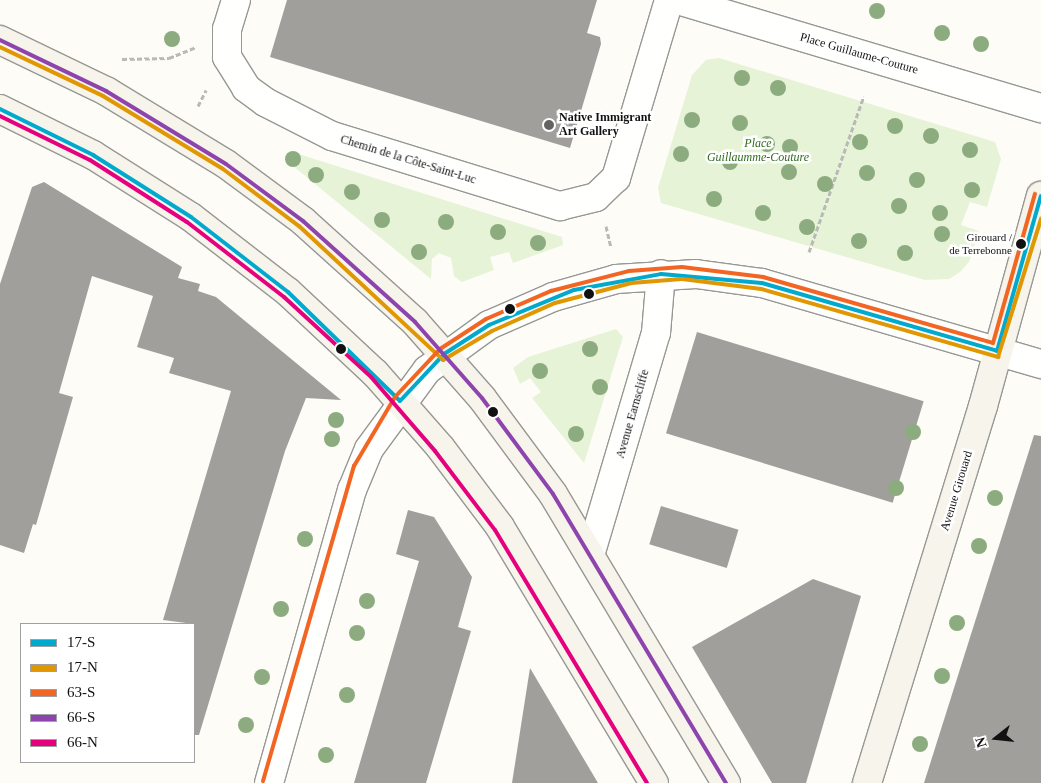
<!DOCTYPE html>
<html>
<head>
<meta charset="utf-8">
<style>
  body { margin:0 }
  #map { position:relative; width:1041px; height:783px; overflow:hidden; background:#fdfcf7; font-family:Georgia,serif }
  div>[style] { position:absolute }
  .green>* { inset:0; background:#e7f3d7 }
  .building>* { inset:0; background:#a19f9c; transform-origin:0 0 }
  .path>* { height:3px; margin-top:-1.5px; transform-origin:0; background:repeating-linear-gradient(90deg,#b9b9b8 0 5px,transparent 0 7.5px) }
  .roads { filter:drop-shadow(1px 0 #979795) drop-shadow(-1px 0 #979795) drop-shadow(0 1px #979795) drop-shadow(0 -1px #979795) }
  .street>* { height:28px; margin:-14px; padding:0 14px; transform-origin:14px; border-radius:14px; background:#fffffe }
  .secondary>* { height:28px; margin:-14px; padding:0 14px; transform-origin:14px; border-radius:14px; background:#f6f4eb }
  .bus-1>* { height:4px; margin:-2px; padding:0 2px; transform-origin:2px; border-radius:2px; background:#00a9ce }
  .bus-2>* { height:4px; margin:-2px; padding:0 2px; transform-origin:2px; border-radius:2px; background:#e09702 }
  .bus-3>* { height:4px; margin:-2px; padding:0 2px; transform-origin:2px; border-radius:2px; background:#f26522 }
  .bus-4>* { height:4px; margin:-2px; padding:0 2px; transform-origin:2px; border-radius:2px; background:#8e44ad }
  .bus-5>* { height:4px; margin:-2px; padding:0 2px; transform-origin:2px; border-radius:2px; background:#e5007d }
  .trees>* { width:16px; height:16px; margin:-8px; border-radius:50%; background:#8cac80 }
  .dots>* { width:14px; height:14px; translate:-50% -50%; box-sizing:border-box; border:2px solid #fff; border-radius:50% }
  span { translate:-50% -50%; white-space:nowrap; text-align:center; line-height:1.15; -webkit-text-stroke:5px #fff; paint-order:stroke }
  .bus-label { font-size:11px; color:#111 }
  .right { translate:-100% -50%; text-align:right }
  .street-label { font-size:12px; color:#111 }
  .poi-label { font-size:12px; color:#111; font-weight:700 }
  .left { translate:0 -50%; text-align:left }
  .park-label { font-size:12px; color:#2f6b1f; font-style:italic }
  .legend { position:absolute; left:20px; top:623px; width:175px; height:140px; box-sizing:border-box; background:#fff; border:1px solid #a0a0a0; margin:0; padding:6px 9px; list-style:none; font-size:15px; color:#111 }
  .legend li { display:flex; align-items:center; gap:10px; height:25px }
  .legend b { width:25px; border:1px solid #a0a0a0 }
  .north { position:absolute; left:971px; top:713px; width:50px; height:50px; -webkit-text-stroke:4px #fff; paint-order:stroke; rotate:254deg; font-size:14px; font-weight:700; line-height:20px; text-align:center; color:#111 }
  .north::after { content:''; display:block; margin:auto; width:18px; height:22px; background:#111; clip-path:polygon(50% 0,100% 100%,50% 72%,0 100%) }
</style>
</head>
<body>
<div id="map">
  <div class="green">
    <div style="clip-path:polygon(719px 58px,995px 142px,1001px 159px,987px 207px,970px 202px,961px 225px,979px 231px,969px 262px,960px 272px,949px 279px,925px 280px,661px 203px,658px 188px,692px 75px,706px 60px)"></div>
    <div style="clip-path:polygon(292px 152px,562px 237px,563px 245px,513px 263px,509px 252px,490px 257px,494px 270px,462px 282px,454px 276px,451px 258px,439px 253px,432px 259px,431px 279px,287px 161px)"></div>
    <div style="clip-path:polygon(616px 329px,623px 337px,584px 463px,532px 398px,541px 392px,530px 378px,520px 384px,513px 368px,528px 357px)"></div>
  </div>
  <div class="building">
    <div style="clip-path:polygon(287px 0,597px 0,587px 33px,600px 37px,601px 44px,570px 148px,270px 57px)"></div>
    <div style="clip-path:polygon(44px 182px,182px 267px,178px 278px,200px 284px,198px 291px,216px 297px,341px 400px,306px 398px,285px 451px,199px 735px,194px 735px,194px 624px,163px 620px,231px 391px,169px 373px,174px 358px,137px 347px,153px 296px,92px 276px,59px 393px,73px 397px,36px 525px,33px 524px,24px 553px,0 545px,0 284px,32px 187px)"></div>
    <div style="left:697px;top:332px;width:237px;height:106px;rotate:17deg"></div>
    <div style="clip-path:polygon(1034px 435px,1041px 436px,1041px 783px,924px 783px)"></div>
    <div style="left:661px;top:506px;width:81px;height:40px;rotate:17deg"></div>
    <div style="clip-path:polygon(408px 510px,434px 517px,472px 577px,458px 627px,471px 631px,426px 783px,354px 783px,419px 561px,396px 554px)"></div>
    <div style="clip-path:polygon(813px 579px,861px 596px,806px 783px,772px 783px,692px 647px)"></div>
    <div style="clip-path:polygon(530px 668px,598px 783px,512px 783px)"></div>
  </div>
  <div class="path">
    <div style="left:122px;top:59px;width:47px;rotate:-1.2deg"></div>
    <div style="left:169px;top:58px;width:29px;rotate:-22deg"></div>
    <div style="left:198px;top:106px;width:18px;rotate:-63deg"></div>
    <div style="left:606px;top:226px;width:22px;rotate:77deg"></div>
    <div style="left:809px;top:252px;width:165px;rotate:-70.6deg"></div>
  </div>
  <div class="roads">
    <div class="street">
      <div style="left:236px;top:0;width:30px;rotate:107deg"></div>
      <div style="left:227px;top:29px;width:28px;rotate:90deg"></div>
      <div style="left:227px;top:57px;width:36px;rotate:58deg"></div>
      <div style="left:246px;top:88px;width:24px;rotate:36deg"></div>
      <div style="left:265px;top:102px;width:75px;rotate:26.9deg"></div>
      <div style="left:332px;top:136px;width:239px;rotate:17.1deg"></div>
      <div style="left:560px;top:206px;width:37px;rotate:-14deg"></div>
      <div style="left:596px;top:197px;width:28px;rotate:-44deg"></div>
      <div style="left:616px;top:178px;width:186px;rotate:-73.4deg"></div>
      <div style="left:678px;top:0;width:379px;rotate:16.6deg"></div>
      <div style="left:591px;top:552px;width:228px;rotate:-73.5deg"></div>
      <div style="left:656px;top:333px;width:59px;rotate:-85.2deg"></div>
      <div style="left:269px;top:783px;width:305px;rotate:-74.2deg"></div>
      <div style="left:352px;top:490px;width:44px;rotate:-67.5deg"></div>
      <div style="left:369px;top:449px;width:98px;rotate:-53.7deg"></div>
      <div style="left:427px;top:370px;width:77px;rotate:-36deg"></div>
      <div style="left:489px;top:325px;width:70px;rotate:-23.6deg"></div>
      <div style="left:553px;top:297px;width:66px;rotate:-15.9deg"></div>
      <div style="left:616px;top:279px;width:80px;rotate:-3.6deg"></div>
      <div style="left:696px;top:274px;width:67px;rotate:7.8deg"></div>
      <div style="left:762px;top:283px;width:291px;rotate:16.2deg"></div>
    </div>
    <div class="secondary">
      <div style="left:0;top:40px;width:118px;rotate:25.7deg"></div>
      <div style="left:106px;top:91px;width:140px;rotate:31.3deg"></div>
      <div style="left:226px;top:164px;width:96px;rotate:36.5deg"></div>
      <div style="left:303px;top:221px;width:151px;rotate:42deg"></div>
      <div style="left:415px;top:322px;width:101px;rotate:48.6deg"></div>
      <div style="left:482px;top:398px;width:119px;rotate:53.5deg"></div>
      <div style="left:553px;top:494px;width:337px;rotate:59.1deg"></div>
      <div style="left:0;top:109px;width:104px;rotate:26.3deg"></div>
      <div style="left:93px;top:155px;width:116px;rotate:32.3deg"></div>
      <div style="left:191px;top:217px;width:123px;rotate:37.7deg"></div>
      <div style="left:288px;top:292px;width:119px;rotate:43deg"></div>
      <div style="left:375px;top:373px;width:98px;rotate:48.7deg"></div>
      <div style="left:440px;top:447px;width:100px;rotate:53.1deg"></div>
      <div style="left:500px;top:527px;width:299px;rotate:59deg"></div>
      <div style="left:867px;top:783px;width:394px;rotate:-72.9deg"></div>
      <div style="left:983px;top:406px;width:218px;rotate:-74.6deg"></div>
    </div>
  </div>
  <div class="bus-1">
    <div style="left:0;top:109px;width:104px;rotate:26.3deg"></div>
    <div style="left:93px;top:155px;width:116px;rotate:32.3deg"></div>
    <div style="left:191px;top:217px;width:123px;rotate:37.7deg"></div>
    <div style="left:288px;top:292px;width:156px;rotate:44.2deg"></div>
    <div style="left:400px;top:401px;width:64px;rotate:-46.9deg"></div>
    <div style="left:444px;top:354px;width:54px;rotate:-32.8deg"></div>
    <div style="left:489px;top:325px;width:92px;rotate:-22.4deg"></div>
    <div style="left:574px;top:290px;width:88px;rotate:-10.4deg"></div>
    <div style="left:661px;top:274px;width:101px;rotate:5.1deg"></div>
    <div style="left:762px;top:283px;width:245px;rotate:16.1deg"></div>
    <div style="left:997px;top:351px;width:161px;rotate:-74.2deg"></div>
  </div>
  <div class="bus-2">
    <div style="left:0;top:47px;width:114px;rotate:25.4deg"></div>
    <div style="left:103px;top:96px;width:140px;rotate:31.3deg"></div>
    <div style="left:223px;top:169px;width:95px;rotate:36.9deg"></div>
    <div style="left:299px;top:226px;width:197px;rotate:42.9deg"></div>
    <div style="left:443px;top:360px;width:57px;rotate:-30.6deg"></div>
    <div style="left:492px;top:331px;width:69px;rotate:-24deg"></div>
    <div style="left:555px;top:303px;width:79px;rotate:-14.7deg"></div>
    <div style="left:631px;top:283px;width:51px;rotate:-4.5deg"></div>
    <div style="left:682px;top:279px;width:80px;rotate:7.2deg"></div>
    <div style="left:761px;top:289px;width:247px;rotate:16deg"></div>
    <div style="left:998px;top:357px;width:145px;rotate:-72.7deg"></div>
  </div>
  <div class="bus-3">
    <div style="left:263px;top:781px;width:328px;rotate:-73.9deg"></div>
    <div style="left:354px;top:466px;width:80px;rotate:-59.3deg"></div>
    <div style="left:395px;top:397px;width:66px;rotate:-46.8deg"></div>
    <div style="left:440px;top:349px;width:55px;rotate:-33.1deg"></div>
    <div style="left:486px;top:319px;width:71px;rotate:-23.3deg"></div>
    <div style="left:551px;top:291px;width:81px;rotate:-14.4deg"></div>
    <div style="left:629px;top:271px;width:53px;rotate:-4.3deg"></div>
    <div style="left:682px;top:267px;width:82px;rotate:7deg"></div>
    <div style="left:763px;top:277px;width:239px;rotate:16deg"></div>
    <div style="left:993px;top:343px;width:155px;rotate:-74.3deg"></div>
  </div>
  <div class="bus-4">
    <div style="left:0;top:40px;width:118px;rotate:25.7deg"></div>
    <div style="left:106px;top:91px;width:140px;rotate:31.3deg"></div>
    <div style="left:226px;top:164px;width:96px;rotate:36.5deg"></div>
    <div style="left:303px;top:221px;width:151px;rotate:42deg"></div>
    <div style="left:415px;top:322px;width:101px;rotate:48.6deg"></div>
    <div style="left:482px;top:398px;width:119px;rotate:53.5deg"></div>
    <div style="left:553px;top:494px;width:337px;rotate:59.1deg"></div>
  </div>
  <div class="bus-5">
    <div style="left:0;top:116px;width:100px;rotate:26.1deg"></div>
    <div style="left:90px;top:160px;width:115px;rotate:32.6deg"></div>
    <div style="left:187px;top:222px;width:123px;rotate:37.7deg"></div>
    <div style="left:284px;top:297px;width:118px;rotate:42.6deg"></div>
    <div style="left:371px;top:377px;width:98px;rotate:49.1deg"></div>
    <div style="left:435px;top:451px;width:99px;rotate:52.8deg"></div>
    <div style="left:495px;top:530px;width:295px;rotate:59deg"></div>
  </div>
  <div class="trees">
    <div style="left:877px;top:11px"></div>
    <div style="left:942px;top:33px"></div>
    <div style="left:172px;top:39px"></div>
    <div style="left:981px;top:44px"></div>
    <div style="left:742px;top:78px"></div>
    <div style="left:778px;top:88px"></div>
    <div style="left:692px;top:120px"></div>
    <div style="left:740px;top:123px"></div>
    <div style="left:895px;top:126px"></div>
    <div style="left:931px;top:136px"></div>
    <div style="left:860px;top:142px"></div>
    <div style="left:767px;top:144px"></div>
    <div style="left:790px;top:147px"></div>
    <div style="left:970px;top:150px"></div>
    <div style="left:681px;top:154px"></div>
    <div style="left:293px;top:159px"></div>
    <div style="left:730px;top:162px"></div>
    <div style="left:789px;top:172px"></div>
    <div style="left:867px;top:173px"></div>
    <div style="left:316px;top:175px"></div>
    <div style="left:917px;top:180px"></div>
    <div style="left:825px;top:184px"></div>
    <div style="left:972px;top:190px"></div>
    <div style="left:352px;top:192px"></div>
    <div style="left:714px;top:199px"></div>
    <div style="left:899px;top:206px"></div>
    <div style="left:763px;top:213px"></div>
    <div style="left:940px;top:213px"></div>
    <div style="left:382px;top:220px"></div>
    <div style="left:446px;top:222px"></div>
    <div style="left:807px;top:227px"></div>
    <div style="left:498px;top:232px"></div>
    <div style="left:942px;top:234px"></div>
    <div style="left:859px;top:241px"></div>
    <div style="left:538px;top:243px"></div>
    <div style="left:419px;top:252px"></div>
    <div style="left:905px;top:253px"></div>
    <div style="left:590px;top:349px"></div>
    <div style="left:540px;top:371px"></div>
    <div style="left:600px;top:387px"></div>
    <div style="left:336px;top:420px"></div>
    <div style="left:913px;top:432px"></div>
    <div style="left:576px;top:434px"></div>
    <div style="left:332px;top:439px"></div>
    <div style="left:896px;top:488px"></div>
    <div style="left:995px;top:498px"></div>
    <div style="left:305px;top:539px"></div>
    <div style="left:979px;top:546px"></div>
    <div style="left:367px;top:601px"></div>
    <div style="left:281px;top:609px"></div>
    <div style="left:957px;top:623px"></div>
    <div style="left:357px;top:633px"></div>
    <div style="left:942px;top:676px"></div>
    <div style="left:262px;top:677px"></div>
    <div style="left:347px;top:695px"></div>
    <div style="left:246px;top:725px"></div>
    <div style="left:920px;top:744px"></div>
    <div style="left:326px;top:755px"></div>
  </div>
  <div class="dots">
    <div style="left:549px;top:125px;background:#646362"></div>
    <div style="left:1021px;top:244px;background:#111"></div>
    <div style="left:589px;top:294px;background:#111"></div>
    <div style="left:510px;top:309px;background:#111"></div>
    <div style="left:341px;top:349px;background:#111"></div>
    <div style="left:493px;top:412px;background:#111"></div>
  </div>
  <div class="bus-label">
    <span class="right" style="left:1012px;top:244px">Girouard /<br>de Terrebonne</span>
  </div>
  <div class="street-label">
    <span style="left:859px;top:54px;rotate:16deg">Place Guillaume-Couture</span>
    <span style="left:408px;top:160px;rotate:17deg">Chemin de la Côte-Saint-Luc</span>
    <span style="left:633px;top:414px;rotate:-74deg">Avenue Earnscliffe</span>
    <span style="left:957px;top:491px;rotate:-73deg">Avenue Girouard</span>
  </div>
  <div class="poi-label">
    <span class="left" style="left:559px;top:125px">Native Immigrant<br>Art Gallery</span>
  </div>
  <div class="park-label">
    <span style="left:758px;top:151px">Place<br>Guillaumme-Couture</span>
  </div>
  <ul class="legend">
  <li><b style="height:6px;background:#00a9ce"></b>17-S</li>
  <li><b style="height:6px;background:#e09702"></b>17-N</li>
  <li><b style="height:6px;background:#f26522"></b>63-S</li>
  <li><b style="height:6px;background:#8e44ad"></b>66-S</li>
  <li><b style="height:6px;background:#e5007d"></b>66-N</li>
  </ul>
  <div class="north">N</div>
</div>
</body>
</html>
